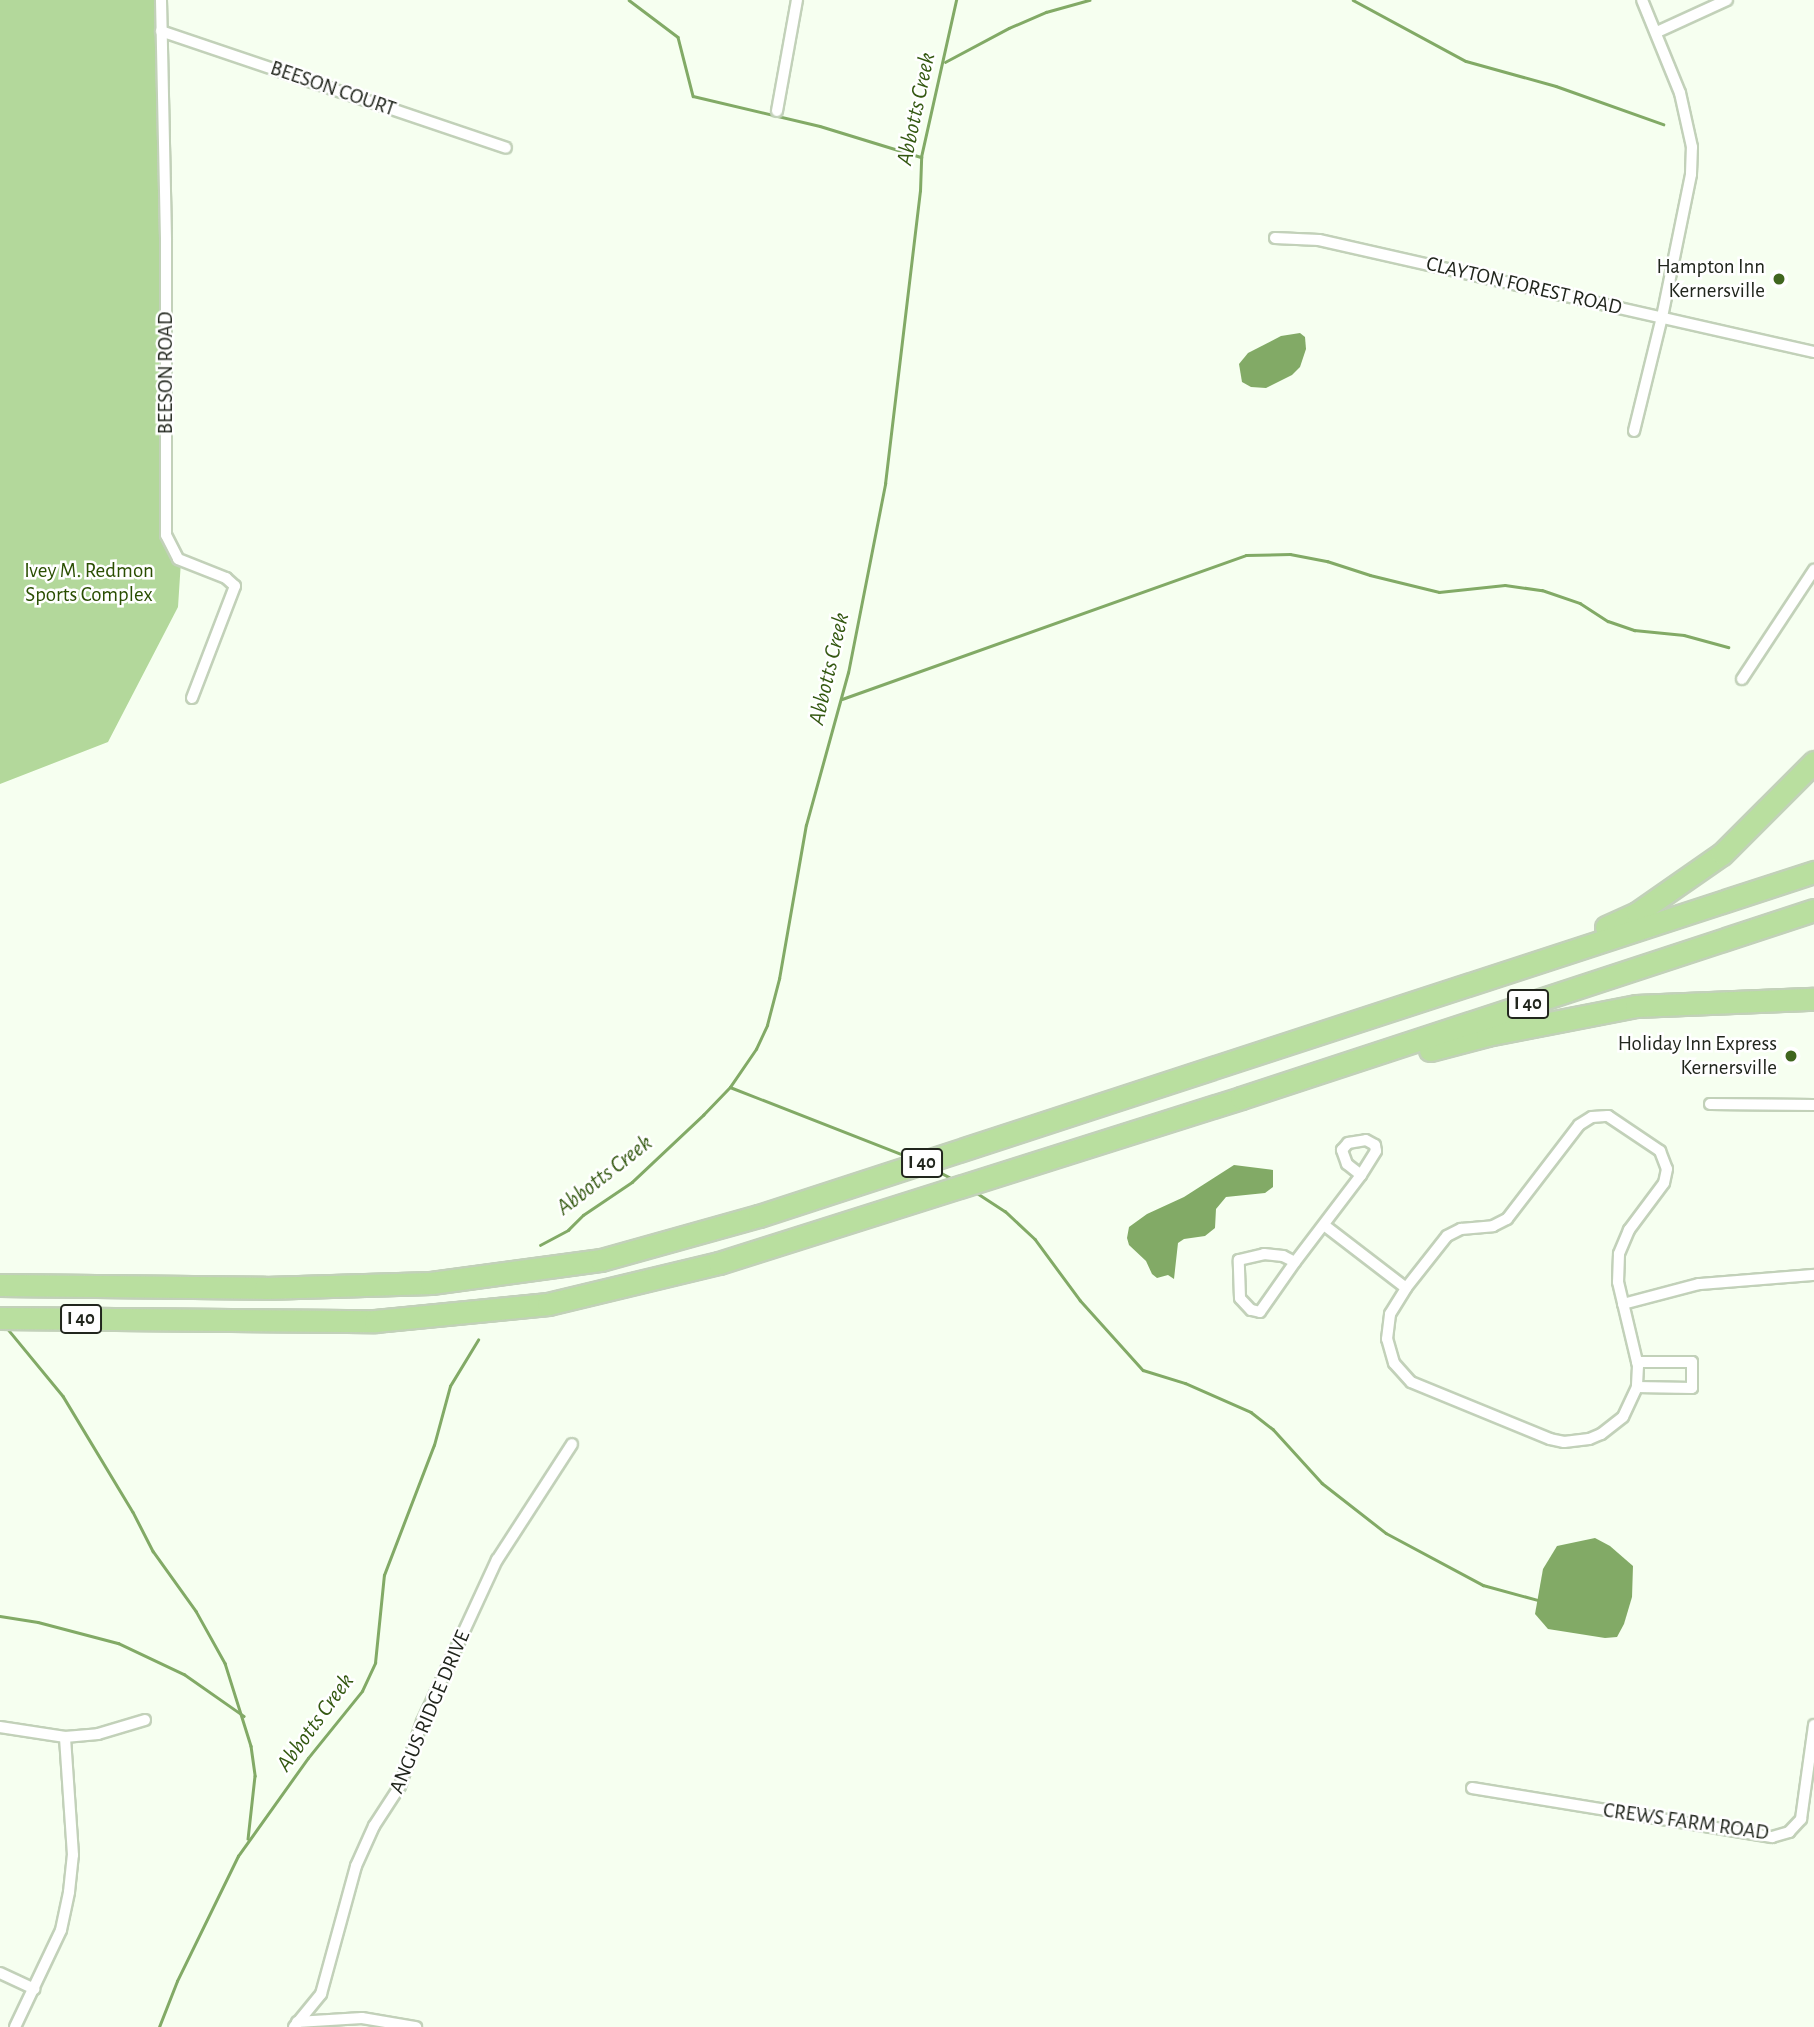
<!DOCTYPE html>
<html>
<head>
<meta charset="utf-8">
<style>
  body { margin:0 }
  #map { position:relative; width:1814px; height:2027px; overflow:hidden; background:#f6fff0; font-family:"Alegreya Sans",sans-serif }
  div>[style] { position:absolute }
  .green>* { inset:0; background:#b3d89b }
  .water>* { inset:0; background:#82aa66 }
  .stream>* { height:2.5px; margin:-1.25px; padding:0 1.25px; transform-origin:1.25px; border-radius:1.25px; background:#82aa66 }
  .roads { filter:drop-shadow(2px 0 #c2d1b9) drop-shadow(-2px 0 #c2d1b9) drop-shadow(0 2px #c2d1b9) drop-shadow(0 -2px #c2d1b9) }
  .street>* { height:10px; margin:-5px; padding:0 5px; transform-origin:5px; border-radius:5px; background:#fff }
  .highway>* { height:21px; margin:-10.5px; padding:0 10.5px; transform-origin:10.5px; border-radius:10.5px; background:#b9df9f }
  .dots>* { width:19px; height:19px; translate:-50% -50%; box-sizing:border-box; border:4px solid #fff; border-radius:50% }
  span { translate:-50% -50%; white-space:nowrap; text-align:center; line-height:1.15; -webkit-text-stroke:5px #fff; paint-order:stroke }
  .shield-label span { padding:2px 5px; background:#fff; border:2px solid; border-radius:5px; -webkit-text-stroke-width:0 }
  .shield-label { font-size:19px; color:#21261d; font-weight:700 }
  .street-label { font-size:21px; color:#21261d }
  .poi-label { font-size:21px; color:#21261d }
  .right { translate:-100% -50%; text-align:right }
  .park-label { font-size:21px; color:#2a4e02 }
  .water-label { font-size:23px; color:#335810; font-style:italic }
</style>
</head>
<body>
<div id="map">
  <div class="green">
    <div style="clip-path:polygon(0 0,161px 0,166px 535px,181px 561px,178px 607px,108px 742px,0 784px)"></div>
  </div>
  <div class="water">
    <div style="clip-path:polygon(1300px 333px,1305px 337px,1306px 349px,1300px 367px,1292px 375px,1266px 388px,1251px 387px,1242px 382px,1239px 364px,1248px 353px,1281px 336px)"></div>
    <div style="clip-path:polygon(1234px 1165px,1273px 1170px,1273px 1187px,1265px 1193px,1226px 1197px,1216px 1209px,1215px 1228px,1205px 1236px,1184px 1239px,1178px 1243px,1174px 1279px,1168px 1275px,1157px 1278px,1152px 1274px,1146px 1261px,1129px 1245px,1127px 1238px,1129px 1227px,1147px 1214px,1184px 1197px)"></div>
    <div style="clip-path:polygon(1595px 1538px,1610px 1546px,1633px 1566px,1632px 1597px,1624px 1624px,1617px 1637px,1605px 1638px,1548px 1629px,1535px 1614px,1543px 1569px,1557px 1546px)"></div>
  </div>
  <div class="stream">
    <div style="left:629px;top:0;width:61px;rotate:37.1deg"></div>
    <div style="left:678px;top:37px;width:61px;rotate:75.7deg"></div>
    <div style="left:693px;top:96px;width:130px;rotate:13.3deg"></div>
    <div style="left:820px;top:126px;width:106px;rotate:17.1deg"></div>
    <div style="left:1353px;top:0;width:128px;rotate:28.4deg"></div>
    <div style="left:1466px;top:61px;width:93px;rotate:15.5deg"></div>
    <div style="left:1556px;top:86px;width:114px;rotate:19.6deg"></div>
    <div style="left:945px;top:62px;width:72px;rotate:-28deg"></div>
    <div style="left:1009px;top:28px;width:40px;rotate:-23.4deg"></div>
    <div style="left:1046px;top:12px;width:45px;rotate:-15.6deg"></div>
    <div style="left:842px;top:699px;width:429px;rotate:-19.6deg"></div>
    <div style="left:1246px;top:555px;width:44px;rotate:-1.3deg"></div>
    <div style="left:1290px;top:554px;width:38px;rotate:11deg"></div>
    <div style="left:1327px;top:561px;width:45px;rotate:18deg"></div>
    <div style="left:1370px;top:575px;width:71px;rotate:13.8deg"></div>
    <div style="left:1439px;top:592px;width:66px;rotate:-6.1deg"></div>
    <div style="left:1505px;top:585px;width:37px;rotate:8deg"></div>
    <div style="left:1542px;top:590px;width:40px;rotate:18.9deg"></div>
    <div style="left:1580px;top:603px;width:33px;rotate:33deg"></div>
    <div style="left:1608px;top:621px;width:28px;rotate:19deg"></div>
    <div style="left:1634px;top:630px;width:50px;rotate:5.7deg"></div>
    <div style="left:1684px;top:635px;width:46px;rotate:15.3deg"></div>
    <div style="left:730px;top:1087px;width:192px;rotate:21.4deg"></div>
    <div style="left:934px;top:1169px;width:21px;rotate:28deg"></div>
    <div style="left:974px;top:1191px;width:37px;rotate:33deg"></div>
    <div style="left:1005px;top:1211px;width:41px;rotate:43deg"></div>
    <div style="left:1035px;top:1239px;width:76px;rotate:53.6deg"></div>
    <div style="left:1080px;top:1300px;width:94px;rotate:48deg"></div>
    <div style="left:1143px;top:1370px;width:44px;rotate:17.2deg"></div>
    <div style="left:1185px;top:1383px;width:72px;rotate:23.7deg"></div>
    <div style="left:1251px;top:1412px;width:28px;rotate:38deg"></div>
    <div style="left:1273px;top:1429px;width:73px;rotate:47.8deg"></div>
    <div style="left:1322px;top:1483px;width:81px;rotate:38deg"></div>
    <div style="left:1386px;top:1533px;width:110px;rotate:28.2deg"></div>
    <div style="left:1483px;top:1585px;width:57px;rotate:15.3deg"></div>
    <div style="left:540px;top:1245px;width:32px;rotate:-28deg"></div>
    <div style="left:568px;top:1230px;width:21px;rotate:-45deg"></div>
    <div style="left:583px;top:1215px;width:59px;rotate:-34deg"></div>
    <div style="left:632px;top:1182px;width:98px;rotate:-43.3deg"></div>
    <div style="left:703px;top:1115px;width:39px;rotate:-46deg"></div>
    <div style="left:730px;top:1087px;width:46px;rotate:-55.6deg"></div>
    <div style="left:756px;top:1049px;width:26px;rotate:-65deg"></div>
    <div style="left:767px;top:1025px;width:48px;rotate:-75.4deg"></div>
    <div style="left:779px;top:979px;width:156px;rotate:-80.1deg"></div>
    <div style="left:806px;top:825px;width:158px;rotate:-74.6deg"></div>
    <div style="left:848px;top:673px;width:193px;rotate:-78.9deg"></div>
    <div style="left:885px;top:484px;width:295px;rotate:-83.2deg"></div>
    <div style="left:920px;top:191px;width:34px;rotate:-88deg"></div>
    <div style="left:921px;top:157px;width:161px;rotate:-77.4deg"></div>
    <div style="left:7px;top:1328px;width:88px;rotate:50.5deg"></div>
    <div style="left:63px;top:1396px;width:135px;rotate:58.9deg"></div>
    <div style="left:133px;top:1512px;width:44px;rotate:62.9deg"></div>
    <div style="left:153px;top:1551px;width:74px;rotate:54.4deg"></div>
    <div style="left:196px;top:1611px;width:60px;rotate:60.9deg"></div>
    <div style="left:225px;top:1663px;width:87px;rotate:72.6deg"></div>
    <div style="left:251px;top:1746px;width:30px;rotate:82deg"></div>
    <div style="left:255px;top:1776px;width:63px;rotate:96.3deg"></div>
    <div style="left:0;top:1616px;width:38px;rotate:9deg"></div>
    <div style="left:38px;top:1622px;width:83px;rotate:14.7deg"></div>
    <div style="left:118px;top:1643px;width:73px;rotate:25.2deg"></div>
    <div style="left:184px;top:1674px;width:73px;rotate:35deg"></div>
    <div style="left:159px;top:2027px;width:49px;rotate:-68.6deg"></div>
    <div style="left:177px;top:1981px;width:139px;rotate:-64deg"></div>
    <div style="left:238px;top:1856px;width:120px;rotate:-54.5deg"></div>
    <div style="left:308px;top:1758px;width:86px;rotate:-51.1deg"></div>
    <div style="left:362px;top:1691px;width:31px;rotate:-65deg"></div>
    <div style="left:375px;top:1663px;width:88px;rotate:-84.2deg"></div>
    <div style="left:384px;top:1575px;width:139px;rotate:-69deg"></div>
    <div style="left:434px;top:1445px;width:61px;rotate:-74.8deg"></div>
    <div style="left:450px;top:1386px;width:54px;rotate:-58.7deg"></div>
  </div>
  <div class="roads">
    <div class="street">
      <div style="left:161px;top:0;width:241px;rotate:88.8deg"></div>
      <div style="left:166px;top:241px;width:294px;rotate:90deg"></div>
      <div style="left:166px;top:535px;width:27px;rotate:63deg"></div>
      <div style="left:178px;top:559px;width:52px;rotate:21.6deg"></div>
      <div style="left:226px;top:578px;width:12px;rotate:42deg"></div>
      <div style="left:235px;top:586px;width:120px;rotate:111deg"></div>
      <div style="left:161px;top:31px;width:364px;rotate:18.7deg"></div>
      <div style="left:1657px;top:32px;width:77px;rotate:-24.6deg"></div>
      <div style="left:777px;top:111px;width:113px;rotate:-79.8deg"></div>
      <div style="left:1275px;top:238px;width:44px;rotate:2.6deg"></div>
      <div style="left:1319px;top:240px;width:508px;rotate:12.75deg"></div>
      <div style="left:1634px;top:431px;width:117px;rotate:-76.2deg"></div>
      <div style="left:1662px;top:317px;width:146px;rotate:-78.5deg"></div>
      <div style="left:1691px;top:174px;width:27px;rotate:-88deg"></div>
      <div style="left:1692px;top:147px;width:55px;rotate:-102.5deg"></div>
      <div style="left:1680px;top:93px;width:100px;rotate:-112.2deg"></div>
      <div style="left:1742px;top:679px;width:131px;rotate:-56.6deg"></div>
      <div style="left:1710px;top:1104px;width:104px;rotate:0.6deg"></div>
      <div style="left:1608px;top:1116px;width:63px;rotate:33.9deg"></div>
      <div style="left:1660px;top:1151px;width:19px;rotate:69deg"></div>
      <div style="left:1667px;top:1169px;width:14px;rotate:102deg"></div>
      <div style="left:1664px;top:1183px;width:59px;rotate:126.7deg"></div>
      <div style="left:1629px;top:1230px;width:26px;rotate:113deg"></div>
      <div style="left:1619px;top:1254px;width:28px;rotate:92deg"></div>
      <div style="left:1618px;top:1282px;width:86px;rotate:76.6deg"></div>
      <div style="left:1638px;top:1366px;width:21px;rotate:93deg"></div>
      <div style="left:1637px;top:1387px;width:33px;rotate:115deg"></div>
      <div style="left:1623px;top:1417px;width:28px;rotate:142deg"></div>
      <div style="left:1601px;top:1434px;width:13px;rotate:157deg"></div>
      <div style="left:1589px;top:1439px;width:25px;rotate:173deg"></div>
      <div style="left:1564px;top:1442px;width:14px;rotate:-168deg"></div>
      <div style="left:1550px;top:1439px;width:150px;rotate:-157.7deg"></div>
      <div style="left:1411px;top:1382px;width:25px;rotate:-132deg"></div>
      <div style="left:1394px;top:1363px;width:25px;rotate:-106deg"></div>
      <div style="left:1387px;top:1339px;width:25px;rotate:-83deg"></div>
      <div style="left:1390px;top:1314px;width:31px;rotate:-58deg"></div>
      <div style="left:1406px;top:1288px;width:66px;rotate:-51.7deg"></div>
      <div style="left:1447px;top:1236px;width:16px;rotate:-27deg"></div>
      <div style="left:1461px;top:1229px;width:32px;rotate:-5deg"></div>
      <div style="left:1493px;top:1226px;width:16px;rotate:-27deg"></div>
      <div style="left:1507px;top:1219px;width:118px;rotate:-52.5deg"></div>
      <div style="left:1579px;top:1125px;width:15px;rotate:-32deg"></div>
      <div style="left:1592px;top:1117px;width:16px;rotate:-4deg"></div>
      <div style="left:1366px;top:1140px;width:10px;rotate:29deg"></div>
      <div style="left:1375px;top:1145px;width:6px;rotate:81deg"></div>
      <div style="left:1376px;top:1151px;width:28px;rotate:122deg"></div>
      <div style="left:1361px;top:1175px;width:18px;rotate:-142deg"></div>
      <div style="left:1347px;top:1164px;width:15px;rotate:-110deg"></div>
      <div style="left:1342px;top:1150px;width:9px;rotate:-49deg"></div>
      <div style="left:1348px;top:1143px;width:18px;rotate:-9deg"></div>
      <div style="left:1324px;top:1225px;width:103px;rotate:37.5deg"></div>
      <div style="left:1264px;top:1254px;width:19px;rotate:6deg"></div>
      <div style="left:1283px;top:1256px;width:13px;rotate:27deg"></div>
      <div style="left:1295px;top:1262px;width:61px;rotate:125deg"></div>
      <div style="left:1260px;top:1312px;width:9px;rotate:-167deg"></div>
      <div style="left:1251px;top:1310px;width:16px;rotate:-133deg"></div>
      <div style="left:1240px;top:1298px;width:38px;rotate:-92deg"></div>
      <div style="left:1239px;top:1260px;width:26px;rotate:-13deg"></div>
      <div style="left:1295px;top:1262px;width:109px;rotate:-52.8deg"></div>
      <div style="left:1623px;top:1304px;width:79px;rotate:-14.7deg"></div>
      <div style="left:1699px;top:1284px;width:115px;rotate:-4.5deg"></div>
      <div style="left:1637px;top:1387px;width:55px;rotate:1deg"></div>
      <div style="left:1692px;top:1388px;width:26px;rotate:-90deg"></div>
      <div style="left:1692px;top:1362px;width:55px;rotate:180deg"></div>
      <div style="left:0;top:1727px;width:66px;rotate:8.7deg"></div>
      <div style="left:65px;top:1737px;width:33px;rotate:-5deg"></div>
      <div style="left:98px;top:1734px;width:49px;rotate:-16.6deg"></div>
      <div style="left:1472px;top:1788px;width:304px;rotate:9.3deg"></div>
      <div style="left:1772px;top:1837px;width:18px;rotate:-16deg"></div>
      <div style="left:1789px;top:1832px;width:18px;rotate:-47deg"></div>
      <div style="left:1801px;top:1819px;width:95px;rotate:-82.1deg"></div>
      <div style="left:0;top:1973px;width:38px;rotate:25deg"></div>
      <div style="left:297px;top:2022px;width:65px;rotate:-3.5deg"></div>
      <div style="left:362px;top:2018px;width:55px;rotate:9.5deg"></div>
      <div style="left:15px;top:2027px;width:107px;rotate:-64.6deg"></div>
      <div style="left:61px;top:1930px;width:39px;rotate:-78deg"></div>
      <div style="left:69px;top:1892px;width:37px;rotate:-84deg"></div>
      <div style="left:73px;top:1855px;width:118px;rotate:-93.9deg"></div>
      <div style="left:294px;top:2027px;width:43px;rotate:-50.7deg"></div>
      <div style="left:321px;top:1994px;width:133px;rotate:-74.7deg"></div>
      <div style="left:356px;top:1866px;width:44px;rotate:-65.8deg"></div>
      <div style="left:374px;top:1826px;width:48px;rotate:-57deg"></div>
      <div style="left:400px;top:1786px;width:68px;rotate:-71deg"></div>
      <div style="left:422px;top:1722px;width:179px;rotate:-65.2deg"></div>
      <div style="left:497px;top:1560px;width:138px;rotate:-57.1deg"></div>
    </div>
    <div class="highway">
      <div style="left:1606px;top:927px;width:34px;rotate:-24deg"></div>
      <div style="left:1637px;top:913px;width:103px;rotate:-34.8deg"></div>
      <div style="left:1722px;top:854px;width:130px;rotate:-45deg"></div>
      <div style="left:1430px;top:1050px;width:59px;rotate:-14.7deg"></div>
      <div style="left:1487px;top:1035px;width:152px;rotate:-11deg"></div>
      <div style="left:1636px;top:1006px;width:178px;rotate:-2.3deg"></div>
      <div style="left:0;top:1285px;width:265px;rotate:0.6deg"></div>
      <div style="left:265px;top:1288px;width:166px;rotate:-1.7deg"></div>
      <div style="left:431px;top:1283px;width:172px;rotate:-7.7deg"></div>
      <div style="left:601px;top:1260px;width:164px;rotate:-15.6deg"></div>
      <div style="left:759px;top:1216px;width:1110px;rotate:-18.06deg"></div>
      <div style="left:0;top:1318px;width:375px;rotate:0.5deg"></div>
      <div style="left:375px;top:1321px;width:174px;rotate:-5.6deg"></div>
      <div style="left:548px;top:1304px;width:176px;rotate:-13.5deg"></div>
      <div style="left:719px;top:1263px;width:547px;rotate:-17.54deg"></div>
      <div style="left:1241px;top:1098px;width:603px;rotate:-18.16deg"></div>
    </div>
  </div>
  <div class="dots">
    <div style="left:1779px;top:279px;background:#40661f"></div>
    <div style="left:1791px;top:1056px;background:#40661f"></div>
  </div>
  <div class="shield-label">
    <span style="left:1528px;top:1004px">I 40</span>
    <span style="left:922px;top:1163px">I 40</span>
    <span style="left:81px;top:1319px">I 40</span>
  </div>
  <div class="street-label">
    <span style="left:333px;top:89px;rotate:19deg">BEESON COURT</span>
    <span style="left:1524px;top:286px;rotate:13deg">CLAYTON FOREST ROAD</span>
    <span style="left:166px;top:373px;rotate:-90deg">BEESON ROAD</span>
    <span style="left:430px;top:1712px;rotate:-67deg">ANGUS RIDGE DRIVE</span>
    <span style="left:1686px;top:1822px;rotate:8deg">CREWS FARM ROAD</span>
  </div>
  <div class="poi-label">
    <span class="right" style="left:1765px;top:279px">Hampton Inn<br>Kernersville</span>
    <span class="right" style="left:1777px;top:1056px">Holiday Inn Express<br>Kernersville</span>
  </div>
  <div class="park-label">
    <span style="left:89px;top:583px">Ivey M. Redmon<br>Sports Complex</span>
  </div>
  <div class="water-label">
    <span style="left:917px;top:109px;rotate:-78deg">Abbotts Creek</span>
    <span style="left:830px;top:669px;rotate:-77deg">Abbotts Creek</span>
    <span style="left:605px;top:1176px;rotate:-38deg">Abbotts Creek</span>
    <span style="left:316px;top:1723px;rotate:-54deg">Abbotts Creek</span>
  </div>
</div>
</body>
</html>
